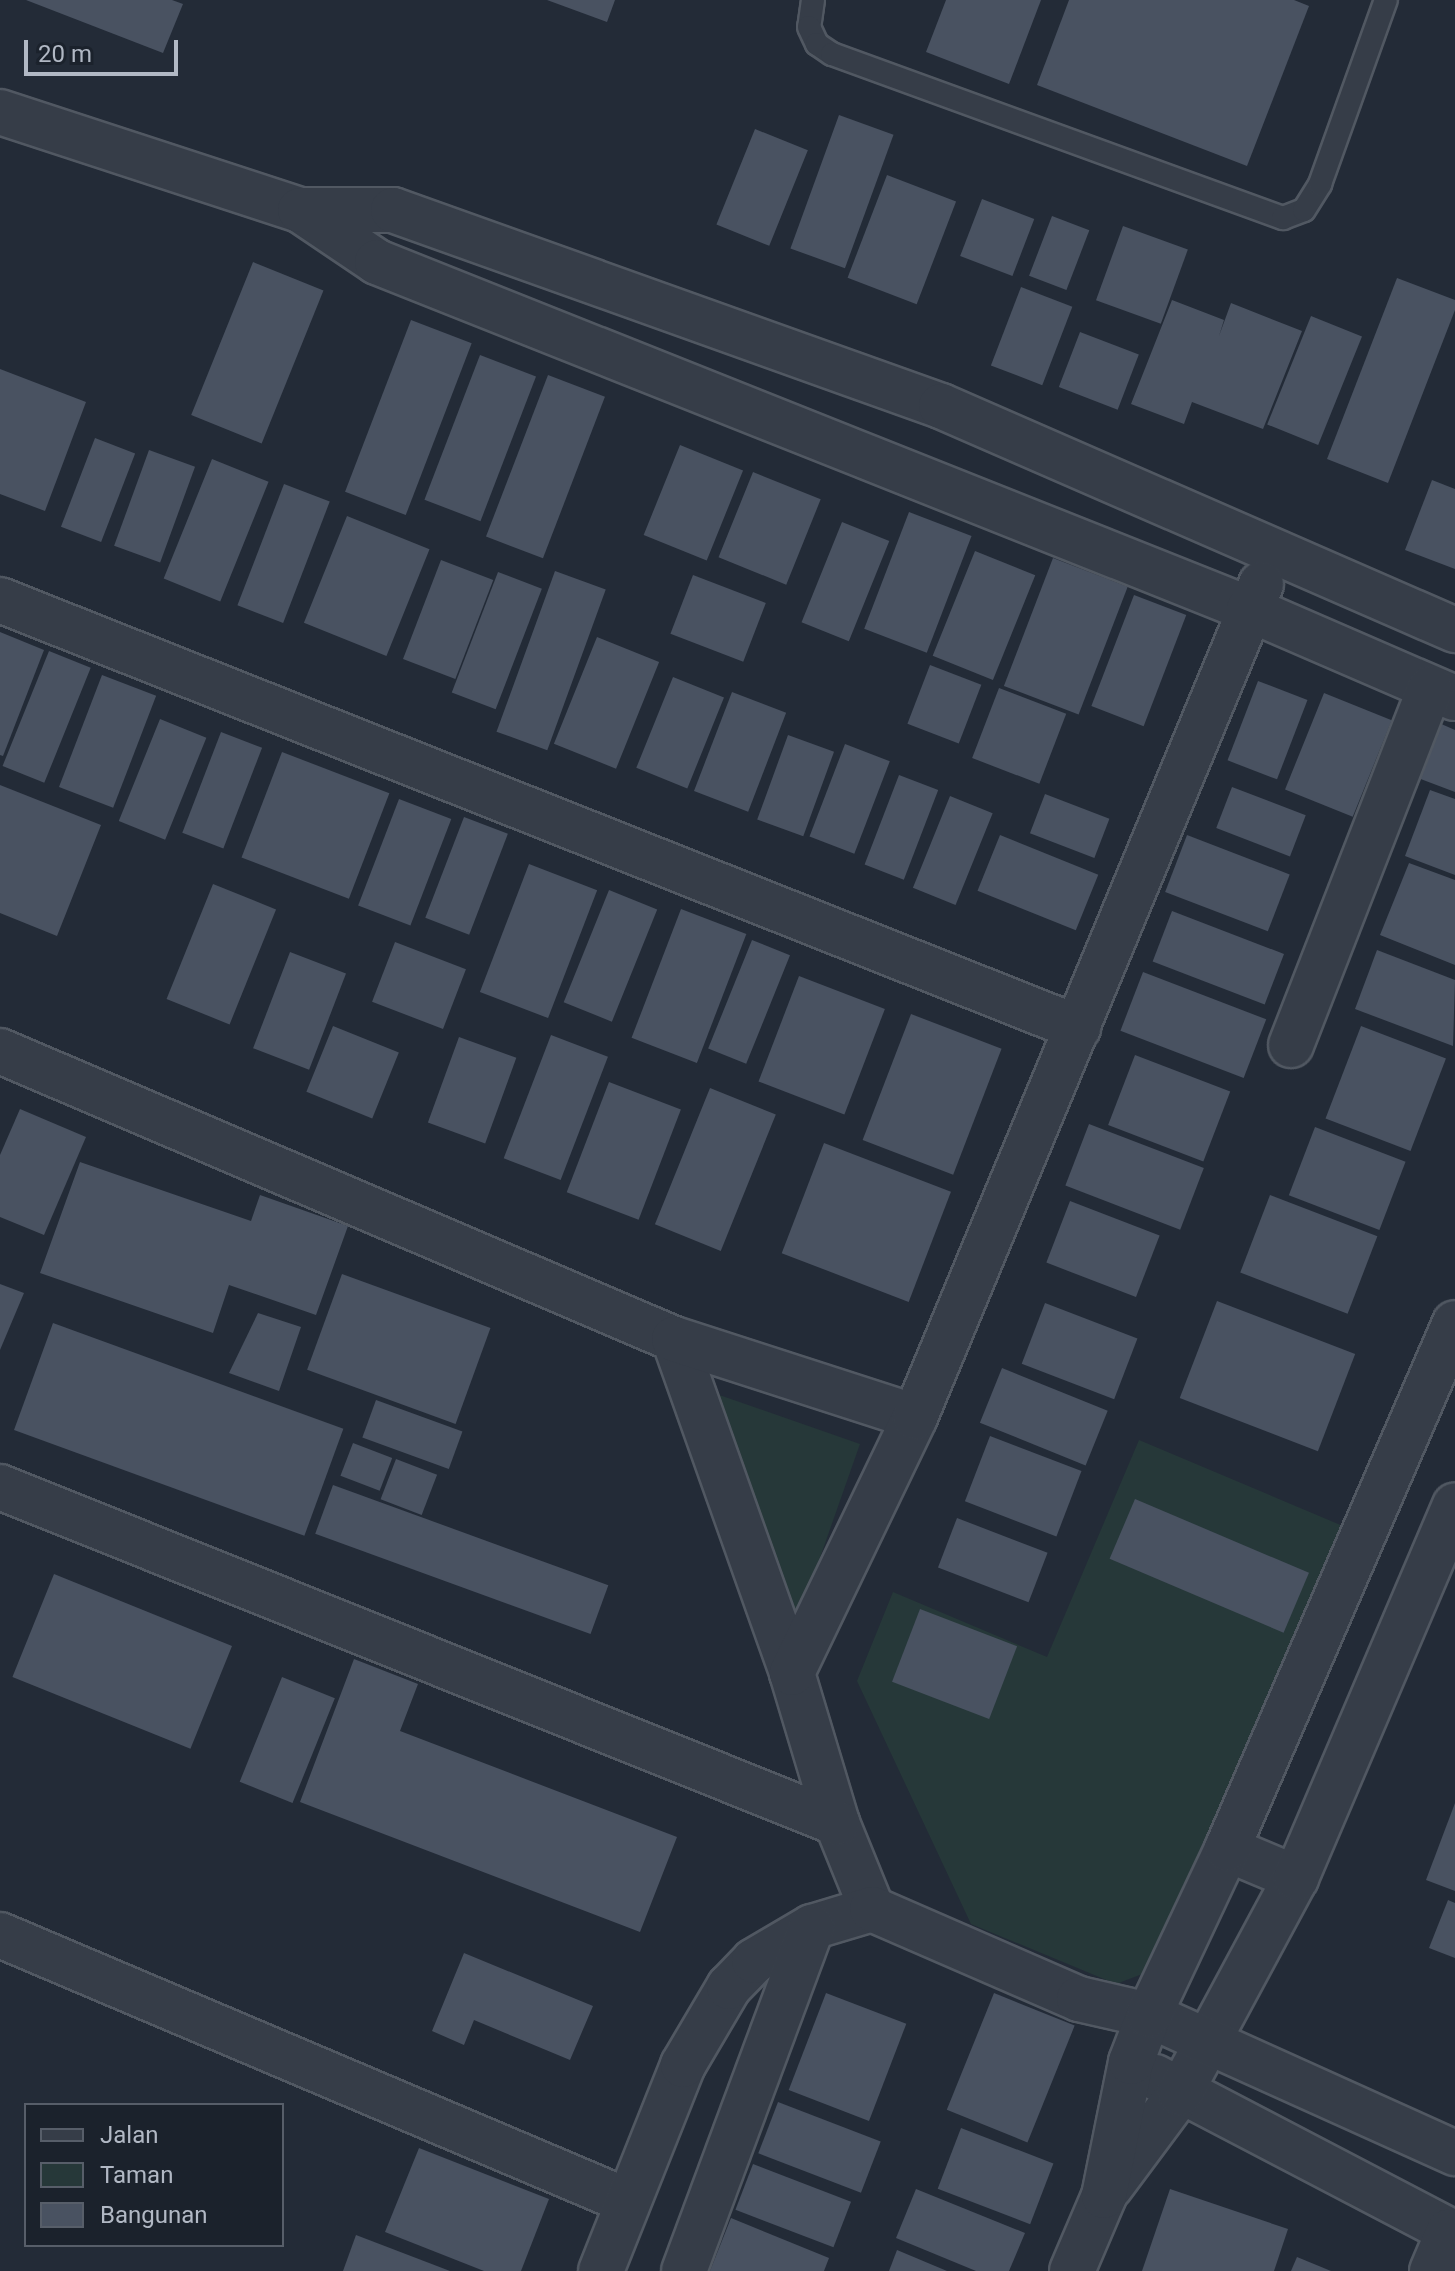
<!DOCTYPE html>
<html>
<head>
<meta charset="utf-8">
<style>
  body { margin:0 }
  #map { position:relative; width:1455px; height:2271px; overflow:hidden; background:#232b37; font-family:Roboto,sans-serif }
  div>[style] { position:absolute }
  .green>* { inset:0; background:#263839 }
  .building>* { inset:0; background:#495261; transform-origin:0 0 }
  .roads { filter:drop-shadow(2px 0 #515862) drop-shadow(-2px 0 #515862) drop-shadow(0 2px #515862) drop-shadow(0 -2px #515862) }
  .lane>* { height:22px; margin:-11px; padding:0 11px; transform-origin:11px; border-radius:11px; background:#363d48 }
  .street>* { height:44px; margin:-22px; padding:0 22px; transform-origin:22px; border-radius:22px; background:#363d48 }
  span { translate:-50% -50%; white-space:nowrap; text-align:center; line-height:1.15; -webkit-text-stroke:6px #1b222c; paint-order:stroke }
  .legend { position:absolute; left:24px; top:2103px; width:260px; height:144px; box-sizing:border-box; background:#1b222c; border:2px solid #575e69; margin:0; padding:10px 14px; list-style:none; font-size:24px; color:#b1b8c4 }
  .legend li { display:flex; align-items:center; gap:16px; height:40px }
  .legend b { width:40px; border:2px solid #575e69 }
  .scale { position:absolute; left:24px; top:40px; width:154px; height:36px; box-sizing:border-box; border:4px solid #b1b8c4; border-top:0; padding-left:10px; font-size:24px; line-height:28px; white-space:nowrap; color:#b1b8c4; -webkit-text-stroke:6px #1b222c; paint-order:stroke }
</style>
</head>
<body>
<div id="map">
  <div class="green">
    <div style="clip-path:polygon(705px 1390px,860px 1444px,791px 1640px)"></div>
    <div style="clip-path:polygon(1139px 1440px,1350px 1529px,1166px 1965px,1116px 1984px,971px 1924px,857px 1681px,893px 1592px,1047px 1657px)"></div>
  </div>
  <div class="building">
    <div style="clip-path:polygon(26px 0,172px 0,183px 4px,163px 53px)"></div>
    <div style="clip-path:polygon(547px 0,615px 0,607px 22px)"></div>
    <div style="clip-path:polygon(946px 0,1041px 0,1009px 84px,926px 52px)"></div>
    <div style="clip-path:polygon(1069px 0,1294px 0,1309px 6px,1247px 166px,1037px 85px)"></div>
    <div style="left:839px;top:115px;width:58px;height:142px;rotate:20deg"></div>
    <div style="left:755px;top:129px;width:57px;height:103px;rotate:22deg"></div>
    <div style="left:887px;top:175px;width:74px;height:110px;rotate:21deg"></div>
    <div style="left:982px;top:199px;width:56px;height:61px;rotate:21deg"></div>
    <div style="left:1052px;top:216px;width:40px;height:64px;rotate:21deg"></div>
    <div style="left:1123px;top:226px;width:69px;height:79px;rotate:20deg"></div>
    <div style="left:253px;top:262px;width:76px;height:165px;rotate:22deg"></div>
    <div style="clip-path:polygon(1397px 278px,1455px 300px,1455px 310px,1388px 483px,1327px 459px)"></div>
    <div style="left:1021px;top:287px;width:55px;height:84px;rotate:21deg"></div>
    <div style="clip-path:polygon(1172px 300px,1224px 320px,1219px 336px,1231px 303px,1302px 331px,1263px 429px,1192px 402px,1184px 424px,1131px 404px)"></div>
    <div style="left:1311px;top:316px;width:55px;height:117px;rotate:22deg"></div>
    <div style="left:411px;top:320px;width:65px;height:184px;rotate:21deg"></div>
    <div style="left:1080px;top:332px;width:63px;height:59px;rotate:21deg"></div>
    <div style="left:480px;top:355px;width:60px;height:155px;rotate:21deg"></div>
    <div style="clip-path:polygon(0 369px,86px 402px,45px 511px,0 494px)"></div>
    <div style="left:548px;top:375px;width:61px;height:173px;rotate:21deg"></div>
    <div style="left:95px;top:438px;width:43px;height:95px;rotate:21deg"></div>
    <div style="left:680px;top:445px;width:68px;height:97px;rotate:22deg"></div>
    <div style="left:149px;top:450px;width:49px;height:102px;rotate:20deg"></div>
    <div style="left:212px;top:459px;width:61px;height:129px;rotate:22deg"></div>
    <div style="left:753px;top:472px;width:73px;height:92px;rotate:22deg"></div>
    <div style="clip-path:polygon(1432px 480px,1455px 489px,1455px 569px,1405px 550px)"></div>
    <div style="left:284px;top:484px;width:49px;height:130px;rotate:21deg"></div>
    <div style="left:909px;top:512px;width:67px;height:125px;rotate:21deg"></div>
    <div style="left:347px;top:516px;width:89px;height:115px;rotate:22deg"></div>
    <div style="left:842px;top:522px;width:51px;height:108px;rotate:22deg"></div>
    <div style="left:975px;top:551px;width:65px;height:113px;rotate:22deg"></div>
    <div style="left:1053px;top:558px;width:80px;height:137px;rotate:21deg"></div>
    <div style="left:441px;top:560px;width:56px;height:106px;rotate:21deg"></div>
    <div style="left:555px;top:571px;width:54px;height:171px;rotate:20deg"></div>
    <div style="left:498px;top:572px;width:47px;height:129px;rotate:21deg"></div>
    <div style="left:693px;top:575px;width:78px;height:63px;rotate:21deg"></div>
    <div style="left:1134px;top:595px;width:56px;height:119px;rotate:21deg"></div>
    <div style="clip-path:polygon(0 632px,44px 650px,3px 756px,0 755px)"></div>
    <div style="left:597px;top:637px;width:67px;height:115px;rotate:22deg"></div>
    <div style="left:49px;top:651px;width:45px;height:124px;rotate:22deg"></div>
    <div style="left:930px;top:665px;width:55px;height:63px;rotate:21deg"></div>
    <div style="left:102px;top:675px;width:58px;height:120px;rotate:21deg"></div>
    <div style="left:673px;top:677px;width:55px;height:98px;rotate:22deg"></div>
    <div style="left:1258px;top:681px;width:53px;height:85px;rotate:21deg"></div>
    <div style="left:999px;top:688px;width:72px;height:75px;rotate:21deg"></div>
    <div style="left:732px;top:692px;width:58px;height:106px;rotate:21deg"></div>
    <div style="left:1324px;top:693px;width:73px;height:104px;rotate:22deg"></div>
    <div style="left:160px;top:719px;width:50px;height:110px;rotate:22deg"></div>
    <div style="clip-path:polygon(1439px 723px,1455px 730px,1455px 792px,1418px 778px)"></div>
    <div style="left:221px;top:732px;width:44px;height:108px;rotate:21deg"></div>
    <div style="left:788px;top:735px;width:49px;height:90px;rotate:20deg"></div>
    <div style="left:845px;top:744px;width:48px;height:99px;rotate:21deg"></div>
    <div style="left:282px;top:752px;width:115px;height:113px;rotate:21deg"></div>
    <div style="left:899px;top:775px;width:42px;height:96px;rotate:21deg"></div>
    <div style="clip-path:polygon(0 785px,101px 825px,57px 936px,0 913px)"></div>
    <div style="left:1232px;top:787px;width:79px;height:44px;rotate:21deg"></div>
    <div style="clip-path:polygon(1430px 790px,1455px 799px,1455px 875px,1405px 856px)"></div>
    <div style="left:1045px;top:794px;width:69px;height:42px;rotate:21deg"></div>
    <div style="left:950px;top:796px;width:46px;height:99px;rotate:22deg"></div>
    <div style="left:399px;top:799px;width:56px;height:114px;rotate:21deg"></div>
    <div style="left:464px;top:817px;width:47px;height:108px;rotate:21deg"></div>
    <div style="left:1000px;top:835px;width:106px;height:60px;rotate:22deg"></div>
    <div style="left:1187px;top:835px;width:110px;height:61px;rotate:21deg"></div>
    <div style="clip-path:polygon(1409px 863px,1455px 880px,1455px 965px,1380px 935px)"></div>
    <div style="left:529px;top:864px;width:73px;height:137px;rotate:21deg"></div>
    <div style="left:213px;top:884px;width:68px;height:124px;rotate:22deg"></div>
    <div style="left:609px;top:890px;width:52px;height:121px;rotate:22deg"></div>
    <div style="left:681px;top:909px;width:70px;height:138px;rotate:21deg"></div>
    <div style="left:1172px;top:911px;width:120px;height:54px;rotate:21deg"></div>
    <div style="left:752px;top:940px;width:41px;height:117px;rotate:22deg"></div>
    <div style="left:395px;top:942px;width:76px;height:64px;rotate:21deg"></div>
    <div style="clip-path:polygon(1377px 950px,1455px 980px,1453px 1046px,1355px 1009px)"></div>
    <div style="left:290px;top:952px;width:60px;height:103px;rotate:21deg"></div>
    <div style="left:1143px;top:972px;width:132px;height:63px;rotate:21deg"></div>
    <div style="left:799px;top:976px;width:92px;height:113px;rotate:21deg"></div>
    <div style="left:911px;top:1014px;width:97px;height:135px;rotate:21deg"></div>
    <div style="left:333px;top:1026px;width:71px;height:71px;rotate:22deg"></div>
    <div style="left:1361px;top:1026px;width:91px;height:99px;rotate:21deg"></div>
    <div style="left:551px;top:1035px;width:61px;height:132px;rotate:21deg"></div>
    <div style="left:459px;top:1037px;width:61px;height:91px;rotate:20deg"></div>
    <div style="left:1135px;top:1055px;width:102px;height:75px;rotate:21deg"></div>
    <div style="left:609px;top:1082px;width:77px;height:118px;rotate:21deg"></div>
    <div style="left:710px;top:1088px;width:71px;height:147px;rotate:22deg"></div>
    <div style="clip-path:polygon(20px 1109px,86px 1137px,44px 1235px,0 1217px,0 1155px)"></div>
    <div style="left:1089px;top:1124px;width:123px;height:66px;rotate:21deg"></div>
    <div style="left:1315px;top:1127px;width:97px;height:73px;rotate:21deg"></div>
    <div style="left:824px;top:1143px;width:136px;height:118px;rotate:21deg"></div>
    <div style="clip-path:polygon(80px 1162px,251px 1221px,260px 1195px,348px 1226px,316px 1315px,229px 1285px,213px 1333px,40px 1273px)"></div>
    <div style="left:1270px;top:1195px;width:115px;height:83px;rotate:21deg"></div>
    <div style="left:1070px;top:1201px;width:96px;height:66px;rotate:21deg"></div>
    <div style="left:342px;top:1274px;width:158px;height:102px;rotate:20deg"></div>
    <div style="clip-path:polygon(0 1284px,24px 1293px,0 1350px)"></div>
    <div style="left:1217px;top:1301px;width:148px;height:104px;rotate:21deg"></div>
    <div style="left:1045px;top:1303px;width:99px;height:65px;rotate:21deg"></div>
    <div style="clip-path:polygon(258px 1313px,301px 1327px,279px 1391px,229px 1373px)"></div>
    <div style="left:53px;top:1323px;width:309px;height:114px;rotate:20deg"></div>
    <div style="left:1002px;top:1368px;width:114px;height:59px;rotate:22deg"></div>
    <div style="left:376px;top:1400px;width:92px;height:40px;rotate:20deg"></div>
    <div style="left:990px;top:1436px;width:98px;height:70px;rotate:21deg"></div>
    <div style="left:353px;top:1443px;width:42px;height:35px;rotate:21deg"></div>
    <div style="left:396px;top:1459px;width:44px;height:43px;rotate:21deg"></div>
    <div style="left:333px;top:1485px;width:293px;height:52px;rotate:20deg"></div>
    <div style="left:1135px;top:1499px;width:189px;height:65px;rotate:23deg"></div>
    <div style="left:957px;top:1518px;width:97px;height:53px;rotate:21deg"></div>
    <div style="left:54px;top:1574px;width:192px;height:111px;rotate:22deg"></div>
    <div style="left:920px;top:1609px;width:104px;height:78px;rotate:21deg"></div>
    <div style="clip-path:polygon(354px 1659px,418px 1684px,400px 1731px,677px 1837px,640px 1932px,300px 1802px)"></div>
    <div style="left:282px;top:1677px;width:57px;height:113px;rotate:22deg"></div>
    <div style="clip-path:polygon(1455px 1803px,1455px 1891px,1426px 1880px)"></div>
    <div style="clip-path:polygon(1448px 1900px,1455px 1903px,1455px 1958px,1429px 1948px)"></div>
    <div style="clip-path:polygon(464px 1953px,593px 2006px,570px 2060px,474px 2020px,464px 2045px,432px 2031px)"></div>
    <div style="left:826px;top:1993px;width:86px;height:104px;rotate:21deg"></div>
    <div style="left:994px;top:1993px;width:87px;height:126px;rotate:22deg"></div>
    <div style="left:778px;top:2102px;width:110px;height:55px;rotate:21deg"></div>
    <div style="left:961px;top:2128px;width:99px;height:65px;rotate:21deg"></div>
    <div style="clip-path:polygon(419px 2148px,549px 2199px,521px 2271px,484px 2271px,385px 2232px)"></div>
    <div style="left:753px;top:2164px;width:105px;height:49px;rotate:21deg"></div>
    <div style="clip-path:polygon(916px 2189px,1025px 2233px,1009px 2271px,976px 2271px,896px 2238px)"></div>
    <div style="clip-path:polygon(1170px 2189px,1288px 2229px,1274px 2271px,1142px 2271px)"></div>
    <div style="clip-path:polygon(731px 2218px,829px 2258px,824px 2271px,710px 2271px)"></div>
    <div style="clip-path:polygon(356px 2235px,450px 2271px,343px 2271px)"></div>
    <div style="clip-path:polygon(897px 2250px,947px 2271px,889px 2271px)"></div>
    <div style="clip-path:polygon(1297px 2257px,1331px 2271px,1291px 2271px)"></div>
  </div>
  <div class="roads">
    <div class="lane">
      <div style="left:813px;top:0;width:27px;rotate:98deg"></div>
      <div style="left:809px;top:27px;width:19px;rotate:65deg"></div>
      <div style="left:817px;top:44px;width:18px;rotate:34deg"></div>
      <div style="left:832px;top:54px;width:480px;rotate:20deg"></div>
      <div style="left:1283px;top:218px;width:22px;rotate:-21deg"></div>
      <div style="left:1304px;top:210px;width:31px;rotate:-58deg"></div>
      <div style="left:1320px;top:184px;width:195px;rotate:-70.3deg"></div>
    </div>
    <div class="street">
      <div style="left:0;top:112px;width:316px;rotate:18.1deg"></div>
      <div style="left:300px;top:210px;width:93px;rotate:34deg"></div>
      <div style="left:377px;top:262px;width:939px;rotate:21.7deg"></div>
      <div style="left:1249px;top:609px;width:224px;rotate:23.4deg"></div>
      <div style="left:300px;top:210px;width:93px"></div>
      <div style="left:393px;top:210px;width:582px;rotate:19.68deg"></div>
      <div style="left:941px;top:406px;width:561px;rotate:23.55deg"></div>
      <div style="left:0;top:600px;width:1160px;rotate:21.65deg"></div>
      <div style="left:1291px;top:1045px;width:383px;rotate:-68.7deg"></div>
      <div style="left:0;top:1051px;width:733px;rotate:23.14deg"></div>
      <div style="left:674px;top:1339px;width:354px;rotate:70.5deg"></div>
      <div style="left:792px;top:1673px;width:157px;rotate:73.3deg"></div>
      <div style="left:837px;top:1823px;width:93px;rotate:67.9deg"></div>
      <div style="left:674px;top:1339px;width:253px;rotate:17.9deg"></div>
      <div style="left:915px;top:1417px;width:284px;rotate:115.7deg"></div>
      <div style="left:915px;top:1417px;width:902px;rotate:-67.44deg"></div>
      <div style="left:0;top:1487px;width:902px;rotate:21.87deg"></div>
      <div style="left:1227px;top:1849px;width:75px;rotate:22.8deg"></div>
      <div style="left:0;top:1935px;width:681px;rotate:22.99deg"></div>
      <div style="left:1155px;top:2077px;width:339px;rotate:27.6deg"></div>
      <div style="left:1110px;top:2187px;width:117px;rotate:-53.3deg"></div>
      <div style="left:1180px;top:2093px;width:244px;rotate:-61.7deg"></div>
      <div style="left:1296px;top:1878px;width:405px;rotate:-66.9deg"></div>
      <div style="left:601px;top:2271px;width:222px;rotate:-68.3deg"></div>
      <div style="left:683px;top:2065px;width:91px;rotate:-59.5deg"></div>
      <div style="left:729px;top:1987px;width:36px;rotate:-46deg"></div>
      <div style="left:754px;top:1961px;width:67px;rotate:-30.4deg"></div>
      <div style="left:812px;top:1927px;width:63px;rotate:-16.7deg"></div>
      <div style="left:872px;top:1909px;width:226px;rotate:23.5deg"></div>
      <div style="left:1079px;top:1999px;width:72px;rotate:12.9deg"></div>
      <div style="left:1149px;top:2015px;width:336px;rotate:24.3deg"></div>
      <div style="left:684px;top:2271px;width:367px;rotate:-69.6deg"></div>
      <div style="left:1072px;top:2271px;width:82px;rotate:-66.9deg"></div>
      <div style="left:1104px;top:2196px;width:137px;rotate:-78.6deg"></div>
      <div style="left:1131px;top:2062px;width:50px;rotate:-69deg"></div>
      <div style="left:1149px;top:2015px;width:183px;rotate:-64.8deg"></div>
      <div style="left:1227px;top:1849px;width:573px;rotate:-66.57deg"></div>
      <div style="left:1432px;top:2271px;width:43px;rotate:-67deg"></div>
    </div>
  </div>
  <ul class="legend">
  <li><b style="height:10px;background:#363d48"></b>Jalan</li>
  <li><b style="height:22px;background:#263839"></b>Taman</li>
  <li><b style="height:22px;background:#495261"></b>Bangunan</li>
  </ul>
  <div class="scale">20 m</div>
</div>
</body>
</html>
